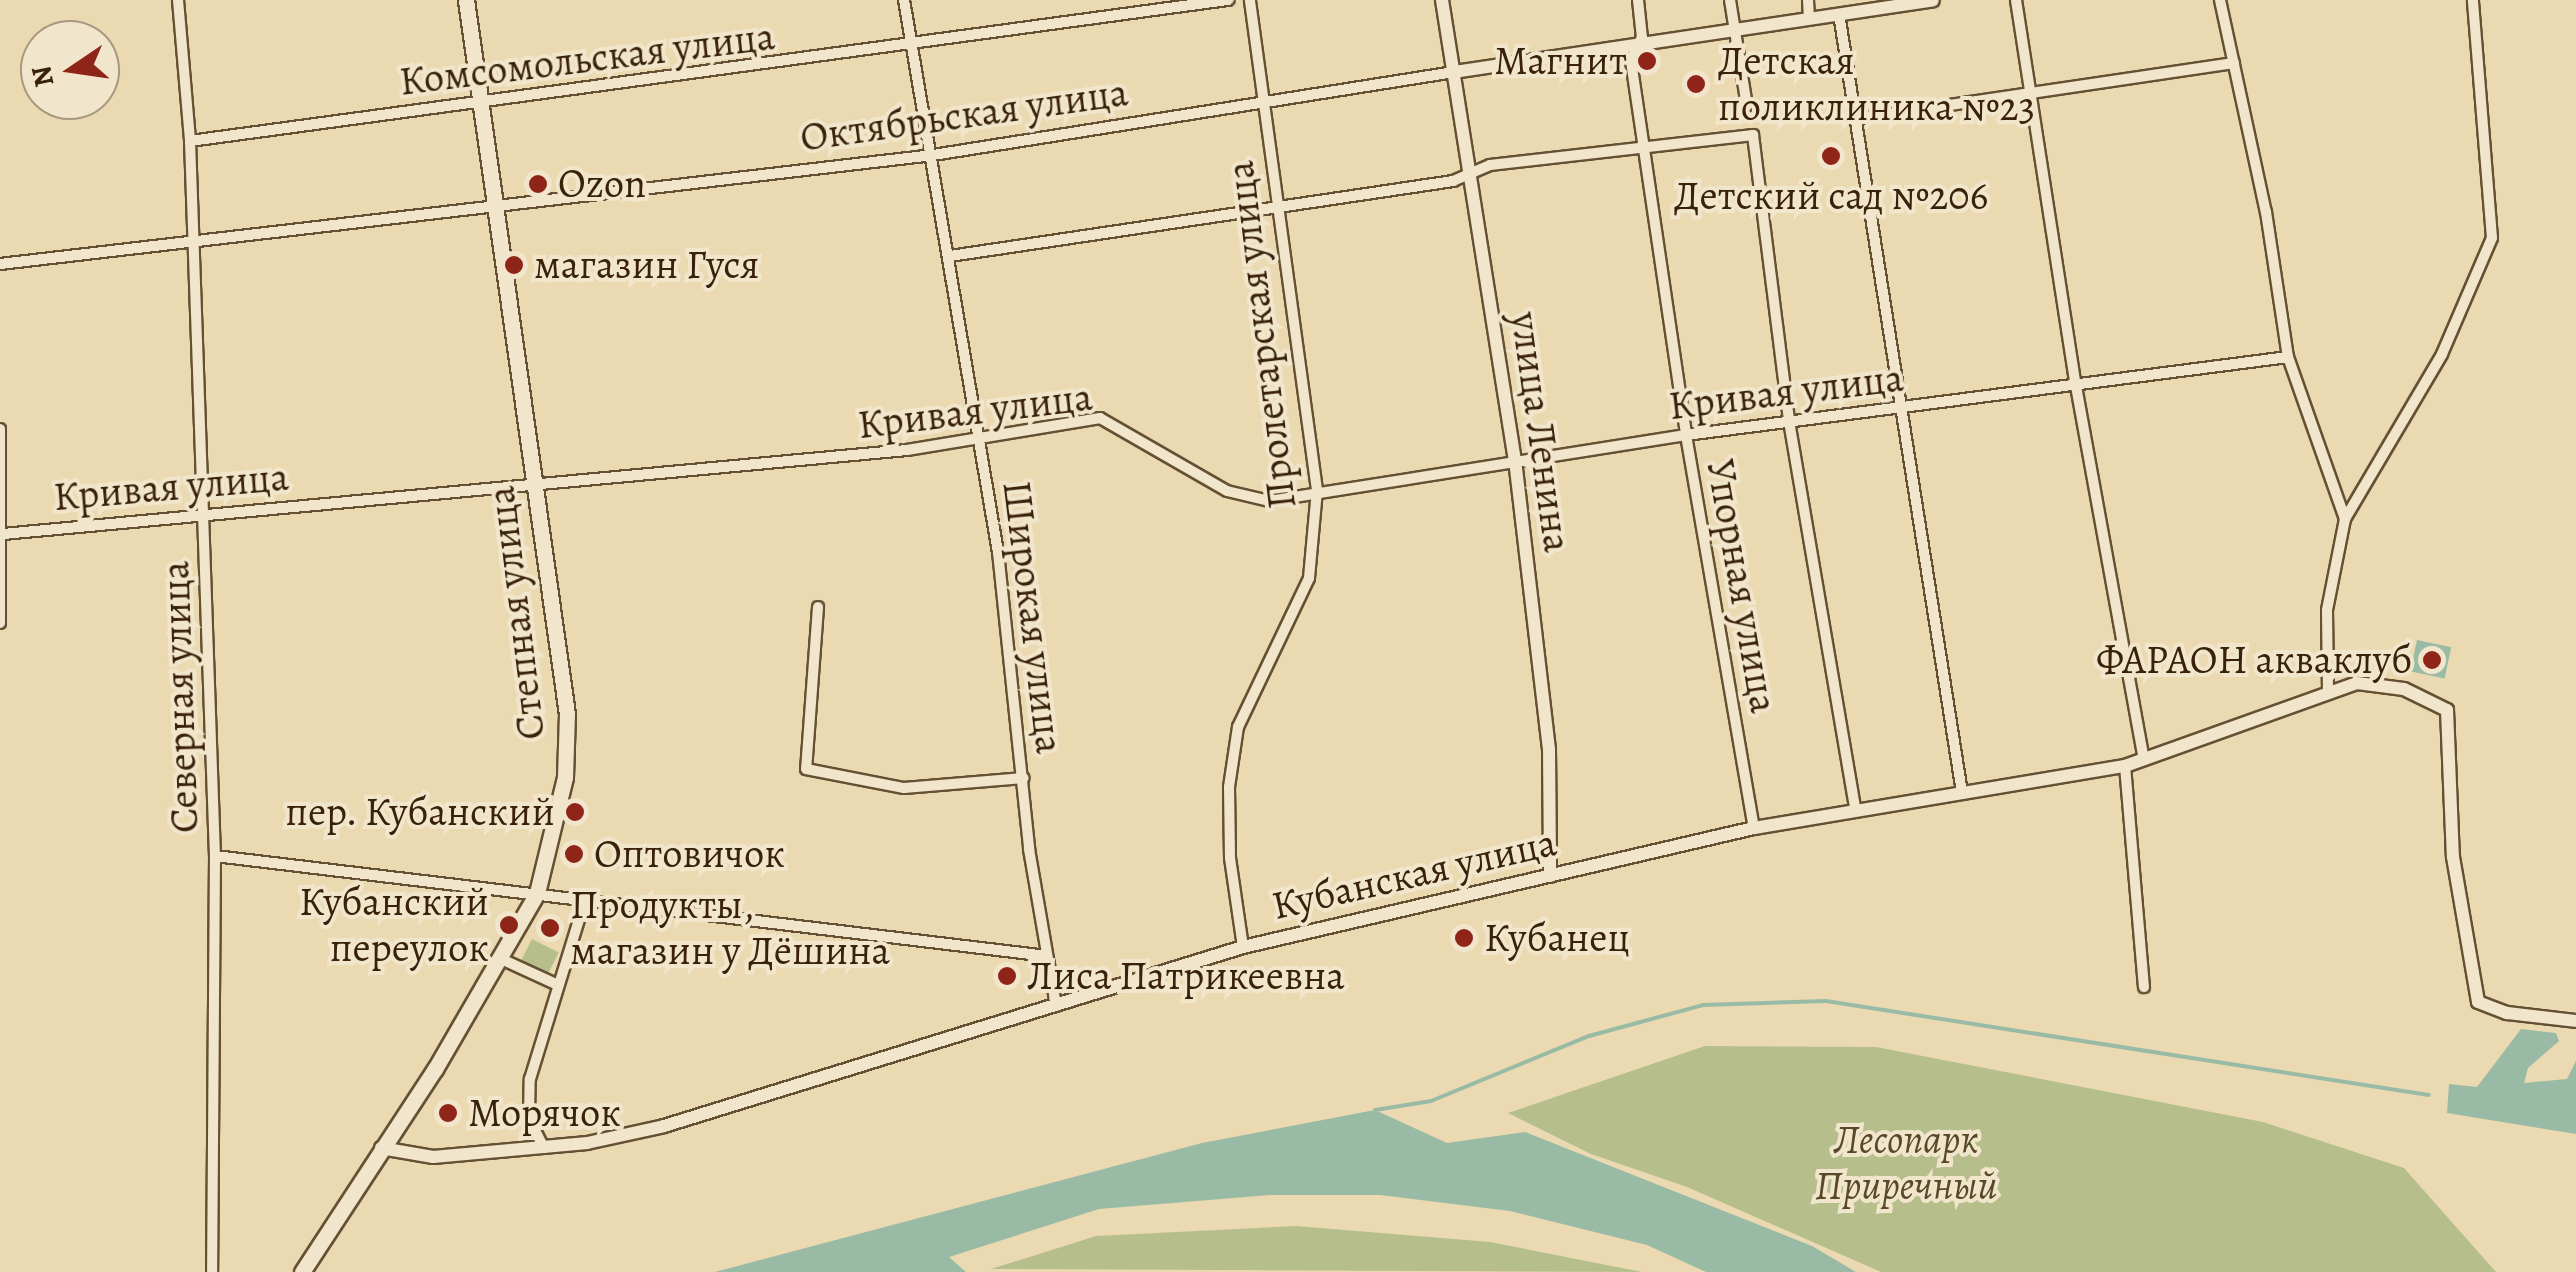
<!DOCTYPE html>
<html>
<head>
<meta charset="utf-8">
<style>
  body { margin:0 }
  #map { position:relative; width:2576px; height:1272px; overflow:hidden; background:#ead9b1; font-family:Alegreya,serif }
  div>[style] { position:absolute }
  .green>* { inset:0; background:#b6bf8c; transform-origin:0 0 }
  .water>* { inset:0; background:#99bba6; transform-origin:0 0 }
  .stream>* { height:4px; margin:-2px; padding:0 2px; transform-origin:2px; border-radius:2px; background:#99bba6 }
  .roads { filter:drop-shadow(2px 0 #655033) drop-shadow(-2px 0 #655033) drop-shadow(0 2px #655033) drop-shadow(0 -2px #655033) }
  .minor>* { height:10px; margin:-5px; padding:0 5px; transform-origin:5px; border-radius:5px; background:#f1e6cc }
  .tertiary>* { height:12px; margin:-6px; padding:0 6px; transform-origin:6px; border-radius:6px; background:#f1e6cc }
  .secondary>* { height:15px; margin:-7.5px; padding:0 7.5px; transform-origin:7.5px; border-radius:7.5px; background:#f1e6cc }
  .dots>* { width:28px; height:28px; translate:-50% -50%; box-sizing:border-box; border:5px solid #f1e6cc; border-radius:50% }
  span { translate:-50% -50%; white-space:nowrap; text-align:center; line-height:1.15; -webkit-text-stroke:8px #f1e6cc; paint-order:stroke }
  .street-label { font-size:40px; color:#392209 }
  .poi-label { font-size:40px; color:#392209 }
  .right { translate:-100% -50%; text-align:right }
  .left { translate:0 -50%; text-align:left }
  .park-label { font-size:40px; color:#58492a; font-style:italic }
  .north { position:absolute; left:20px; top:20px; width:100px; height:100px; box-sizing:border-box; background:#f1e6cc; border:2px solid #a7987e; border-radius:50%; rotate:257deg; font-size:28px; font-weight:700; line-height:40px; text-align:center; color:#392209 }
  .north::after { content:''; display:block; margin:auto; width:35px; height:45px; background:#8f2418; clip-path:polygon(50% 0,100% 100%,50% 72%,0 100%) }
</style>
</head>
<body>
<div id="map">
  <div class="green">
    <div style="left:532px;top:939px;width:30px;height:27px;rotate:27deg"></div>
    <div style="clip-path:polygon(1705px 1046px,1876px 1047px,2263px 1122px,2404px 1168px,2496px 1272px,1881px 1272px,1687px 1187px,1591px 1154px,1508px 1113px)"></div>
    <div style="clip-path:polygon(1296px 1226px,1490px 1242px,1642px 1272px,991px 1269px,1096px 1236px)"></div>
  </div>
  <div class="water">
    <div style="left:2417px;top:640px;width:35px;height:32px;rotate:12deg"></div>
    <div style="clip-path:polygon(2521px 1029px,2556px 1033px,2559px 1041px,2528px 1068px,2524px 1083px,2567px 1079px,2576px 1061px,2576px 1134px,2447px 1113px,2449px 1084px,2477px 1087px)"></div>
    <div style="clip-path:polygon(1375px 1110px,1447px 1143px,1525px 1132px,1812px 1246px,1856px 1272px,1706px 1272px,1647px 1245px,1510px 1211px,1380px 1195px,1270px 1195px,1099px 1209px,949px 1257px,966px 1272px,715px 1272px,1202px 1143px)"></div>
  </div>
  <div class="stream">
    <div style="left:1375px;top:1110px;width:57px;rotate:-9.1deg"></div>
    <div style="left:1431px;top:1101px;width:171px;rotate:-22.4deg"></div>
    <div style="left:1589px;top:1036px;width:118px;rotate:-15.2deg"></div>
    <div style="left:1703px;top:1005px;width:123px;rotate:-1.9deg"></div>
    <div style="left:1826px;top:1001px;width:610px;rotate:8.86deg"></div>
  </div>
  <div class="roads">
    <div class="minor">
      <div style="left:178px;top:0;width:142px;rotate:85.1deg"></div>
      <div style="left:190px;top:141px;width:715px;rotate:88deg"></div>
      <div style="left:215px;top:856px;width:416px;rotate:90.4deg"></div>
      <div style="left:904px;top:0;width:560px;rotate:80.34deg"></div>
      <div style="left:998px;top:552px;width:299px;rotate:84deg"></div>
      <div style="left:1029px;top:849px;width:159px;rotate:80.2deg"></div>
      <div style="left:1638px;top:0;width:37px;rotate:84deg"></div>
      <div style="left:1642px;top:37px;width:26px;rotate:115deg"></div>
      <div style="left:1631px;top:61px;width:378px;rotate:81.6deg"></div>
      <div style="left:1686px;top:435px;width:399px;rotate:80.2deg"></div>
      <div style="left:1730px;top:0;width:107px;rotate:80.9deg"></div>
      <div style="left:1808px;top:0;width:19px;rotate:87deg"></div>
      <div style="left:2016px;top:0;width:391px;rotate:81.2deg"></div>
      <div style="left:2076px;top:386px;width:379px;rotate:79.7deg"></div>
      <div style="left:2220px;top:0;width:217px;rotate:77.8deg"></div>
      <div style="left:2266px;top:212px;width:147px;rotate:81.4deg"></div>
      <div style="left:2288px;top:357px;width:172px;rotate:70.6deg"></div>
      <div style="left:2345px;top:519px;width:93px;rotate:101.2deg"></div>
      <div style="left:2327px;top:610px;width:84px;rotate:89.3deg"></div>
      <div style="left:1839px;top:14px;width:788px;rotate:81.02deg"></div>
      <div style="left:1855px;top:119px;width:383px;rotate:-8.4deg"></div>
      <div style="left:190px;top:141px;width:1048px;rotate:-7.74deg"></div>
      <div style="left:950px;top:256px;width:509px;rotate:-8.48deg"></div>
      <div style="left:1453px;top:181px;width:40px;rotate:-23.4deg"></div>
      <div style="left:1490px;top:165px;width:265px;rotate:-6.5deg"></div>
      <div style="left:1753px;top:135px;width:288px;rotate:82.8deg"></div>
      <div style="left:1789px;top:421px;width:393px;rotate:80.3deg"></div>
      <div style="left:0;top:264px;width:939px;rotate:-6.66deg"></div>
      <div style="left:933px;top:155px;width:528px;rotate:-9.05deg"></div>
      <div style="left:0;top:429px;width:194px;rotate:90deg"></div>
      <div style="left:2345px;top:519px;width:191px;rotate:-59.5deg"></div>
      <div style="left:2442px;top:354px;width:126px;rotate:-66.7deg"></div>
      <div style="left:2492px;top:238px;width:239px;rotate:-94.6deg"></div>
      <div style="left:3px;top:534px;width:908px;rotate:-5.31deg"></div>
      <div style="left:907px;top:450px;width:196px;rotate:-9.4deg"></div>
      <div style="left:1100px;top:418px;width:146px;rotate:29.9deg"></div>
      <div style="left:1227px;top:491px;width:43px;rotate:13.4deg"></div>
      <div style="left:1269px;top:501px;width:422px;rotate:-9deg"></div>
      <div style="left:1686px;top:435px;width:607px;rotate:-7.38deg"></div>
      <div style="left:818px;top:607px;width:162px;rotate:94.2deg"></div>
      <div style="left:806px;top:769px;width:100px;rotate:11deg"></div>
      <div style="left:904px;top:788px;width:120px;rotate:-4.8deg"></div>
      <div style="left:2125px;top:766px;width:222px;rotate:85.1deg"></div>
      <div style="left:215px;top:856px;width:838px;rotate:6.85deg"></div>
      <div style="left:1243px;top:947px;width:90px;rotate:-98.3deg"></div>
      <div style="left:1230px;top:858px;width:71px;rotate:-90.8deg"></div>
      <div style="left:1229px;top:787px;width:61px;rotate:-81.5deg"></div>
      <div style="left:1238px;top:727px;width:165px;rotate:-64.5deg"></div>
      <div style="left:1309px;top:578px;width:88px;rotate:-84.8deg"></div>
      <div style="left:1317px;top:490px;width:495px;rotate:-97.8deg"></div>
      <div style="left:499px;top:958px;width:65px;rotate:24.6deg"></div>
      <div style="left:544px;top:1148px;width:34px;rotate:-117deg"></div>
      <div style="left:529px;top:1118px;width:39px;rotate:-89deg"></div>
      <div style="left:530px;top:1079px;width:190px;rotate:-72.9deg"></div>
    </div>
    <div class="tertiary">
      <div style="left:1442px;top:0;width:466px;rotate:81deg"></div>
      <div style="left:1515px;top:460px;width:291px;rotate:83.3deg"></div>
      <div style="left:1549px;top:749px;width:127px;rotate:89.5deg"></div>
      <div style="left:1454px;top:72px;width:484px;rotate:-8.5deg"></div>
      <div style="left:381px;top:1148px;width:53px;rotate:9.8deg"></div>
      <div style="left:433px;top:1157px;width:155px;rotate:-5.2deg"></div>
      <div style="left:587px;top:1143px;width:79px;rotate:-12.4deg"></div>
      <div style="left:664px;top:1126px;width:606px;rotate:-17.18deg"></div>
      <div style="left:1243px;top:947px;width:525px;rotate:-13.11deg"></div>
      <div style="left:1754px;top:828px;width:376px;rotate:-9.5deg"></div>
      <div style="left:2125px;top:766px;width:246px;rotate:-19.7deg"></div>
      <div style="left:2357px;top:683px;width:47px;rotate:7.3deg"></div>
      <div style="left:2404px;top:689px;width:48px;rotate:26deg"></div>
      <div style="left:2447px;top:710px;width:147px;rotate:87.7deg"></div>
      <div style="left:2453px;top:857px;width:147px;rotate:80.2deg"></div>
      <div style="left:2478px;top:1002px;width:31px;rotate:21deg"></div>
      <div style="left:2507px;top:1013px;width:69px;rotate:6.6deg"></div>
    </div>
    <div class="secondary">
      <div style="left:302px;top:1272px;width:243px;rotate:-56.8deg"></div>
      <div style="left:435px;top:1069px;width:203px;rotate:-59.9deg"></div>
      <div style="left:537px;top:893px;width:119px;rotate:-76.4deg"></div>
      <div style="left:565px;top:777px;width:63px;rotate:-88.2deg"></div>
      <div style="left:567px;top:714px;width:721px;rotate:-98.05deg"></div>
    </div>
  </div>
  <div class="dots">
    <div style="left:1647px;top:61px;background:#8f2418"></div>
    <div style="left:1696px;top:84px;background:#8f2418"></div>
    <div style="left:1831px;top:156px;background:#8f2418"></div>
    <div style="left:538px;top:184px;background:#8f2418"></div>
    <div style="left:514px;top:265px;background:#8f2418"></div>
    <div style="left:2432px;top:660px;background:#8f2418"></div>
    <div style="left:575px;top:812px;background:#8f2418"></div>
    <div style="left:574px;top:854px;background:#8f2418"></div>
    <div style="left:509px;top:925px;background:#8f2418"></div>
    <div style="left:550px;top:928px;background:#8f2418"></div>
    <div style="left:1464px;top:938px;background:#8f2418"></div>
    <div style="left:1007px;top:976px;background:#8f2418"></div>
    <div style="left:448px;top:1113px;background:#8f2418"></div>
  </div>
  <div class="street-label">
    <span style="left:587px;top:59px;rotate:-7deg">Комсомольская улица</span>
    <span style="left:964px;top:115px;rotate:-8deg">Октябрьская улица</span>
    <span style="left:1261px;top:335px;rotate:-97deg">Пролетарская улица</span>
    <span style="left:1786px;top:392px;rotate:-7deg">Кривая улица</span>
    <span style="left:975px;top:411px;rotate:-7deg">Кривая улица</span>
    <span style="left:1541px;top:432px;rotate:82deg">улица Ленина</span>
    <span style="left:171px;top:487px;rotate:-5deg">Кривая улица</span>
    <span style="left:1742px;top:586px;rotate:80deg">Упорная улица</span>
    <span style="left:516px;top:613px;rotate:-97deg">Степная улица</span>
    <span style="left:1033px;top:617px;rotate:83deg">Широкая улица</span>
    <span style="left:180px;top:697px;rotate:-92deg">Северная улица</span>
    <span style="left:1414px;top:874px;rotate:-13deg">Кубанская улица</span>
  </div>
  <div class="poi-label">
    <span class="right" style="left:1627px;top:61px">Магнит</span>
    <span class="left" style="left:1718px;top:84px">Детская<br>поликлиника №23</span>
    <span class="left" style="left:558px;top:184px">Ozon</span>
    <span style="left:1831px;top:196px">Детский сад №206</span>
    <span class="left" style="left:534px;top:265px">магазин Гуся</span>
    <span class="right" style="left:2412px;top:660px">ФАРАОН акваклуб</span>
    <span class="right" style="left:555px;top:812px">пер. Кубанский</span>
    <span class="left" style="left:594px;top:854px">Оптовичок</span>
    <span class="right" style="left:489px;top:925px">Кубанский<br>переулок</span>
    <span class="left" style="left:570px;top:928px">Продукты,<br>магазин у Дёшина</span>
    <span class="left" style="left:1484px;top:938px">Кубанец</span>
    <span class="left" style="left:1027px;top:976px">Лиса Патрикеевна</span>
    <span class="left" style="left:468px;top:1113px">Морячок</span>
  </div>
  <div class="park-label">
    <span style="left:1906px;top:1163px">Лесопарк<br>Приречный</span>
  </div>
  <div class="north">N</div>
</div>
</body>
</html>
